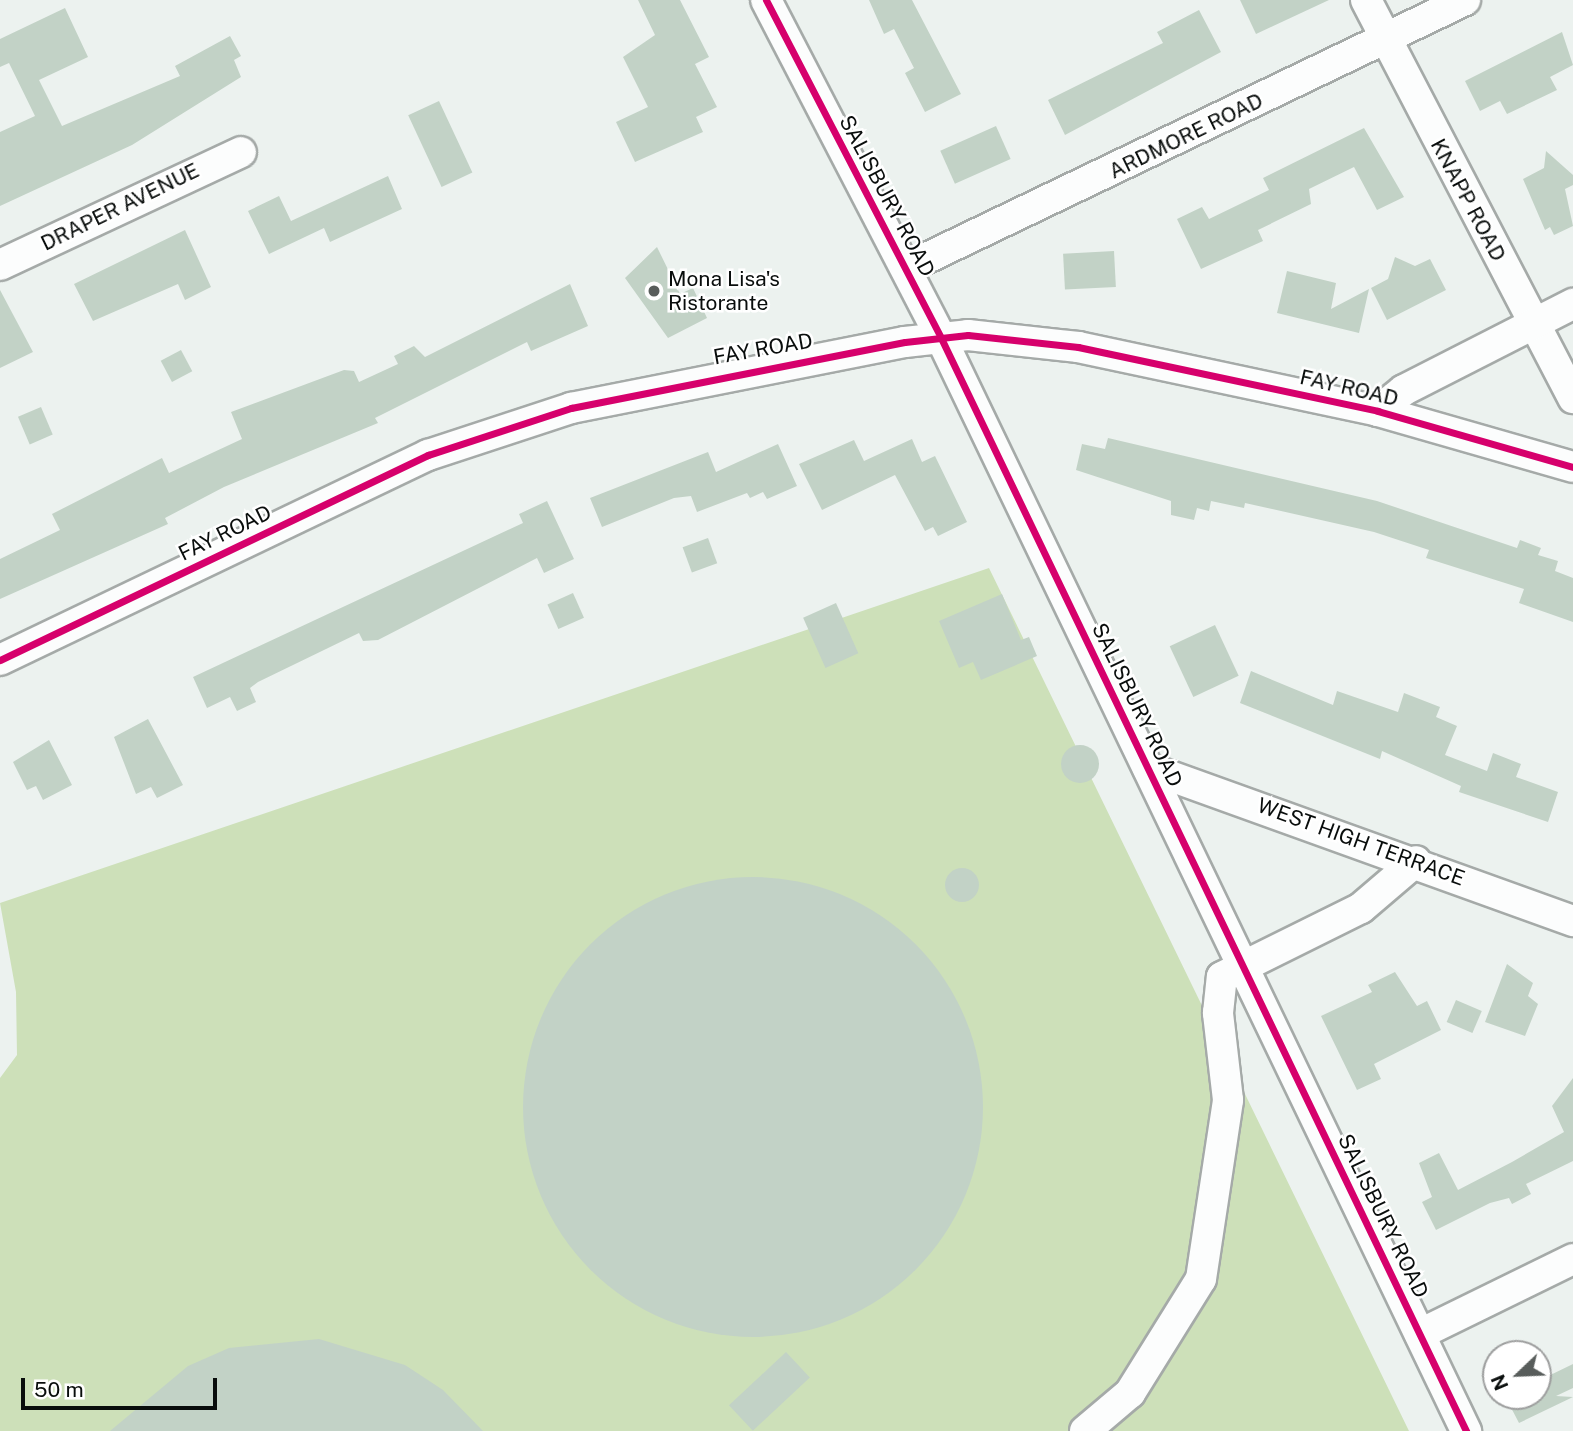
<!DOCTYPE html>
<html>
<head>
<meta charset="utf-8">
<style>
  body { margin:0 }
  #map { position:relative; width:1573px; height:1431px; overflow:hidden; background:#ecf2ef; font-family:"Public Sans",sans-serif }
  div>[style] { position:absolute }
  .green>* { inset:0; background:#cde0b9 }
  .building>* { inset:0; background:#c2d2c6; transform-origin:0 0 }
  .round { border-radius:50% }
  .roads { filter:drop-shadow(2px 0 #a5aaa8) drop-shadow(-2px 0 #a5aaa8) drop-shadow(0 2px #a5aaa8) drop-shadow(0 -2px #a5aaa8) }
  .minor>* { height:30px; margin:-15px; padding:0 15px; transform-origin:15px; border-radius:15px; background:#fcfdfd }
  .cycleway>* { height:7px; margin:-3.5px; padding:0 3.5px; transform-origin:3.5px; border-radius:3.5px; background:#d6006c }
  .dots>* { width:19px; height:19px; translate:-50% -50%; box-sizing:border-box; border:4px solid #fff; border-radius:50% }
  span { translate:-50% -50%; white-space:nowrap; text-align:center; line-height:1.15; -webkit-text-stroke:5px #fff; paint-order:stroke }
  .street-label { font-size:21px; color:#090d0c }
  .poi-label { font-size:21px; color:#090d0c }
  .left { translate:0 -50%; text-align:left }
  .north { position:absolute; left:1482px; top:1340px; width:70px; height:70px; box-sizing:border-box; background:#fff; border:2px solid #9d9e9e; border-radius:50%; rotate:247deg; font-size:19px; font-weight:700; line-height:28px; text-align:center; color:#090d0c }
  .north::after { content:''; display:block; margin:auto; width:24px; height:32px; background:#585d5b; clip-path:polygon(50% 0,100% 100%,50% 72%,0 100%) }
  .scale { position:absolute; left:21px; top:1378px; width:196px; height:32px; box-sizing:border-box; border:4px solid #090d0c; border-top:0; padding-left:9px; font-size:21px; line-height:24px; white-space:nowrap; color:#090d0c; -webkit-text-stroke:5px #fff; paint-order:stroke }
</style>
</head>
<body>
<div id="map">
  <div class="green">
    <div style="clip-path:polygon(989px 568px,1409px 1431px,0 1431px,0 1078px,17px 1055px,16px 992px,0 903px)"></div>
  </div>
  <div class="building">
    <div style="clip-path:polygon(638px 0,680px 0,709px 57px,695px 64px,717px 107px,696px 117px,703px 132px,635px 162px,616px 122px,648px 107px,623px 57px,655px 35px)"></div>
    <div style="clip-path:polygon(869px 0,912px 0,961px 94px,925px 112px,905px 73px,914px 68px,894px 29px,884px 34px)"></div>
    <div style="clip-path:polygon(1240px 0,1329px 0,1256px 34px)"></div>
    <div style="clip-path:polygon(65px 8px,88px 57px,39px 80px,62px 126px,180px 76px,175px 66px,230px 36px,241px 56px,234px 60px,241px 77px,132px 145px,0 206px,0 132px,35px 116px,9px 63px,0 67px,0 39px)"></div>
    <div style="clip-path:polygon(1199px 10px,1221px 52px,1065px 135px,1048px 100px,1163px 43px,1157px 32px)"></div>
    <div style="clip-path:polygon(1562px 32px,1573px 65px,1550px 77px,1557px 90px,1507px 114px,1500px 101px,1480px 111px,1465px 81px)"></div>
    <div style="left:439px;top:101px;width:79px;height:34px;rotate:65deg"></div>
    <div style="left:996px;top:126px;width:36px;height:61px;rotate:66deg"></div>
    <div style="clip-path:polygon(1364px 128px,1404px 197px,1377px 210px,1354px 167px,1309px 189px,1311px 204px,1258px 230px,1263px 241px,1201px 269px,1177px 219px,1202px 207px,1209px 219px,1269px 190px,1263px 178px)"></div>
    <div style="clip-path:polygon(1546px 151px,1573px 175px,1573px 185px,1565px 189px,1573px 226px,1554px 235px,1550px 227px,1545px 230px,1523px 179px,1544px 168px)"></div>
    <div style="clip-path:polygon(388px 176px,402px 209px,330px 242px,324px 228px,269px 254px,248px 211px,279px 196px,291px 221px)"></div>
    <div style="clip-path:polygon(185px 230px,211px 287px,185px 300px,178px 284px,93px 321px,74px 284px)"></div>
    <div style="clip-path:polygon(657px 247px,680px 294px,693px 288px,707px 318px,668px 338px,625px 278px)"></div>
    <div style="left:1114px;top:251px;width:36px;height:51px;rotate:87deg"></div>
    <div style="clip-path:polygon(1395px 257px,1415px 266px,1430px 259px,1446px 290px,1387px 320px,1371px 288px,1388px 279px)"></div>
    <div style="clip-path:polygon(1287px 271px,1336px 283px,1331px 309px,1369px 289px,1359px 333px,1277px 313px)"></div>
    <div style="clip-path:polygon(570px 284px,588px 326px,531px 351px,527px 342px,375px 418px,378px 423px,224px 487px,165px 518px,168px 524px,0 599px,0 559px,60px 530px,52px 514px,162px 458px,169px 473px,242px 439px,231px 412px,344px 370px,354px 371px,359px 382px,398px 364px,394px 356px,414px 346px,425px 357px)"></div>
    <div style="clip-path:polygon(0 290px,33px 352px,0 368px)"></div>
    <div style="left:181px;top:350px;width:24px;height:23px;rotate:62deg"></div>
    <div style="left:41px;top:407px;width:30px;height:25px;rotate:67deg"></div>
    <div style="clip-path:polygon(1108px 438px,1377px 501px,1517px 548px,1520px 540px,1541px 548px,1538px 555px,1558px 561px,1555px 571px,1573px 578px,1573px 622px,1519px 603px,1524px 589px,1426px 558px,1429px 550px,1374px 532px,1245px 503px,1244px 508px,1211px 501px,1209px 511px,1197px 508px,1194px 520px,1171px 515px,1171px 501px,1076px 470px,1082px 444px,1105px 449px)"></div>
    <div style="clip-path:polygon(912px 439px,922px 462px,935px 456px,967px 522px,938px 536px,933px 527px,925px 531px,895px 475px,822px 510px,799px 464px,854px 440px,864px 461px)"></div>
    <div style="clip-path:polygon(778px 444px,797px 486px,767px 499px,763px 492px,750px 498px,747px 493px,697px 512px,691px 496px,674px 498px,602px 527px,590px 498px,708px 452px,716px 472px)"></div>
    <div style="clip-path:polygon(547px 501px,574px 559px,544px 573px,537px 558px,378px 640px,363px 641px,359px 633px,258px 682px,250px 688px,256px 702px,237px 711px,230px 697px,207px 708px,193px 677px,523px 523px,519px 514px)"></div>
    <div style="left:708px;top:538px;width:27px;height:27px;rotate:70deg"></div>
    <div style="left:573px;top:593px;width:27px;height:28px;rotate:66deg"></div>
    <div style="clip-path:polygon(1002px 594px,1021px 640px,1029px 637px,1037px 656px,981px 680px,973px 662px,959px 668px,939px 621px)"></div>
    <div style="left:836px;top:603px;width:55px;height:36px;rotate:66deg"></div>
    <div style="left:1215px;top:625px;width:56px;height:50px;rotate:65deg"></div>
    <div style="clip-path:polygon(1251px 671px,1333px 705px,1337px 691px,1398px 712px,1404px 693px,1440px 707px,1436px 717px,1457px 726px,1445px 755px,1487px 771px,1493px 753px,1521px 764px,1516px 777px,1558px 792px,1548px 822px,1459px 792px,1461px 786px,1382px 751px,1380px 759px,1240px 703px)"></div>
    <div style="clip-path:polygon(148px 719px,183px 785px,157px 798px,151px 787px,136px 794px,114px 737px)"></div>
    <div style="clip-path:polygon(49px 740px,72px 785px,43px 800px,36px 786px,27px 790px,13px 762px)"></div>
    <div class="round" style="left:1061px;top:745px;width:38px;height:38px"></div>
    <div class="round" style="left:945px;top:868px;width:34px;height:34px"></div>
    <div class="round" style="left:523px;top:877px;width:460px;height:460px"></div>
    <div style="clip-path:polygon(1507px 964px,1533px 983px,1528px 996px,1538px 1004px,1525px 1036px,1485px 1022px)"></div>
    <div style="clip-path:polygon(1395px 972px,1417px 1006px,1427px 1001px,1441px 1030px,1374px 1064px,1381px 1079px,1357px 1090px,1321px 1016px,1372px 992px,1368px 985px)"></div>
    <div style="left:1456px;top:1000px;width:28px;height:24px;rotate:23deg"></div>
    <div style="clip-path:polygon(1573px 1078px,1573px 1161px,1526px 1184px,1531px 1194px,1512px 1204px,1509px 1198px,1490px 1203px,1436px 1230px,1422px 1202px,1432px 1197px,1419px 1163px,1439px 1153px,1458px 1190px,1512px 1162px,1564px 1132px,1552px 1106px)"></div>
    <div style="clip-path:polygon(319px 1339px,405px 1365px,443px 1390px,483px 1431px,110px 1431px,188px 1366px,229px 1348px)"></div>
    <div style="left:786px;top:1352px;width:35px;height:78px;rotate:47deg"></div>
    <div style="clip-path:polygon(1573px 1364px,1573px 1388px,1556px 1396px,1573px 1397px,1519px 1423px,1505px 1396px,1538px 1396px,1538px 1381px)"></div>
  </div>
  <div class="roads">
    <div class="minor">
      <div style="left:766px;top:0;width:381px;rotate:62.6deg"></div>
      <div style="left:941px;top:338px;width:1213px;rotate:64.34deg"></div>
      <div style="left:1366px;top:0;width:449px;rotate:62.5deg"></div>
      <div style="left:0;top:265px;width:266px;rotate:-25.1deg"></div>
      <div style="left:906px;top:268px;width:620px;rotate:-25.61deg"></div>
      <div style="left:1378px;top:411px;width:33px;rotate:-39deg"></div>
      <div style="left:1404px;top:390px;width:190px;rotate:-27deg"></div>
      <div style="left:0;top:660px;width:475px;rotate:-25.6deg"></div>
      <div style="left:428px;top:455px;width:151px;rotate:-18.2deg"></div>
      <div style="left:571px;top:408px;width:340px;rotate:-11.2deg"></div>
      <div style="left:905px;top:342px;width:63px;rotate:-6.3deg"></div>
      <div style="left:968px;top:335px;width:111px;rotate:6.2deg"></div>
      <div style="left:1078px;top:347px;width:307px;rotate:12deg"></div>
      <div style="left:1378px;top:411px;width:203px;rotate:16deg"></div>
      <div style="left:1148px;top:768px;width:452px;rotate:19.8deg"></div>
      <div style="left:1420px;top:1334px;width:170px;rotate:-26.1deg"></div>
      <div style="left:1085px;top:1431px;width:59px;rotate:-40.2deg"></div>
      <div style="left:1130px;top:1393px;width:134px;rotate:-58.1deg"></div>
      <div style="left:1201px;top:1279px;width:181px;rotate:-81.4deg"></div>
      <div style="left:1228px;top:1100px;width:88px;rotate:-96.6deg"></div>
      <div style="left:1218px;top:1013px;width:36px;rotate:-84deg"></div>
      <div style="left:1222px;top:977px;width:155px;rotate:-26.4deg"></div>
      <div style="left:1361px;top:908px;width:72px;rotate:-40.5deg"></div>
    </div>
  </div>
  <div class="cycleway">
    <div style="left:766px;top:0;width:381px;rotate:62.6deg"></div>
    <div style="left:941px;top:338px;width:1213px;rotate:64.34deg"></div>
    <div style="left:0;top:660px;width:475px;rotate:-25.6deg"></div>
    <div style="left:428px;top:455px;width:151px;rotate:-18.2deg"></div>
    <div style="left:571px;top:408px;width:340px;rotate:-11.2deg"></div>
    <div style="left:905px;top:342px;width:63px;rotate:-6.3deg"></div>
    <div style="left:968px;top:335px;width:111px;rotate:6.2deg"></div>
    <div style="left:1078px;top:347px;width:307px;rotate:12deg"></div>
    <div style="left:1378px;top:411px;width:203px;rotate:16deg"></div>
  </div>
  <div class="dots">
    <div style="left:654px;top:291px;background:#585d5b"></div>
  </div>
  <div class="street-label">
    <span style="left:1186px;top:136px;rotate:-26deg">ARDMORE ROAD</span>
    <span style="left:887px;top:196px;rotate:62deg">SALISBURY ROAD</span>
    <span style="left:1468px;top:200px;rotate:62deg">KNAPP ROAD</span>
    <span style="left:120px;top:207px;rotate:-26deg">DRAPER AVENUE</span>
    <span style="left:763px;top:349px;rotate:-10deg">FAY ROAD</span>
    <span style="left:1349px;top:388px;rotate:13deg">FAY ROAD</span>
    <span style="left:225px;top:533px;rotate:-26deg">FAY ROAD</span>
    <span style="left:1137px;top:705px;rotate:64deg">SALISBURY ROAD</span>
    <span style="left:1361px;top:842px;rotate:20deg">WEST HIGH TERRACE</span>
    <span style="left:1383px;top:1216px;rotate:64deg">SALISBURY ROAD</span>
  </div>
  <div class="poi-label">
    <span class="left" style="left:668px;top:291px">Mona Lisa's<br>Ristorante</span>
  </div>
  <div class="north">N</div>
  <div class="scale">50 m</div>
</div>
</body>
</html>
